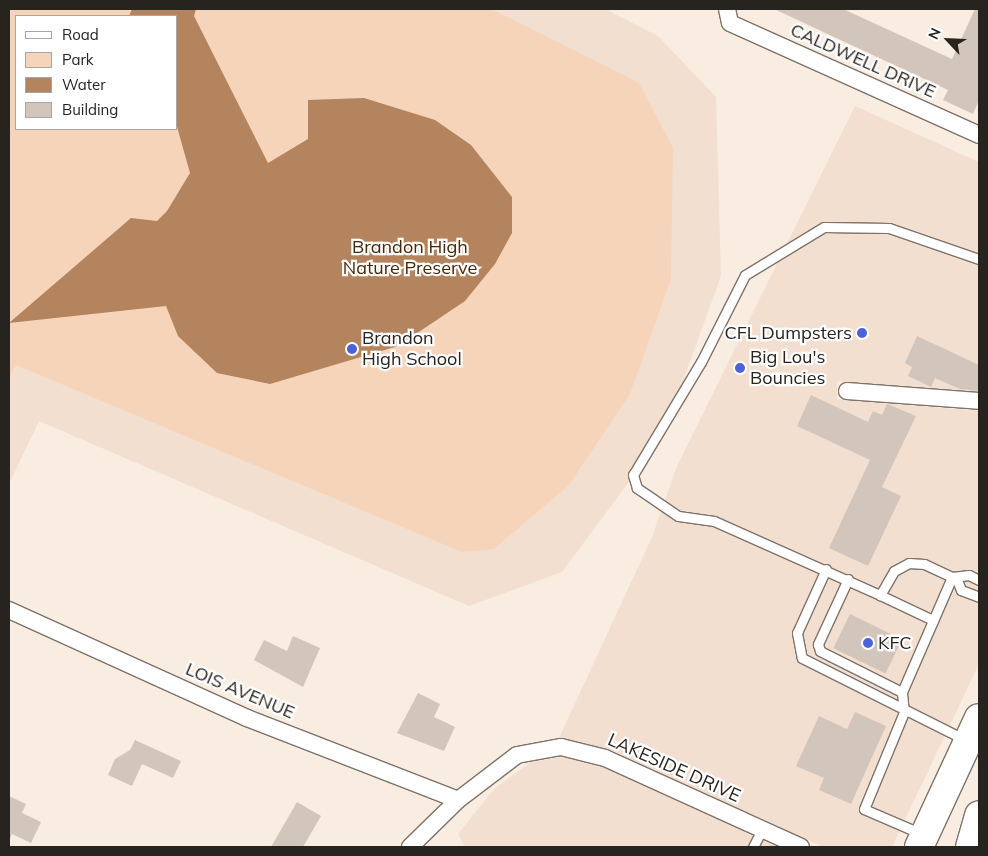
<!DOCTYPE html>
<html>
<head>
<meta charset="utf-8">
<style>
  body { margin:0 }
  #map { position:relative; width:988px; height:856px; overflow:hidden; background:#f9ece1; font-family:Mulish,sans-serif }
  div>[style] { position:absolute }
  .built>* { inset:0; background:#f3dfd0 }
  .green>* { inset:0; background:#f5d4ba }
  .water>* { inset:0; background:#b3845d }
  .building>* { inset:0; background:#d2c5bb; transform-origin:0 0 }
  .roads { filter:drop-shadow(1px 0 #7e736a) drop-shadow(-1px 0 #7e736a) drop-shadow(0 1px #7e736a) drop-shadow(0 -1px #7e736a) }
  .service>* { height:9px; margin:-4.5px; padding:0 4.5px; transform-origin:4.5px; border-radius:4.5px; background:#fff }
  .minor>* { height:16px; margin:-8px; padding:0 8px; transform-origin:8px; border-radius:8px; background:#fff }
  .trunk>* { height:28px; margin:-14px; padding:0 14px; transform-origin:14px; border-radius:14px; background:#fff }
  .dots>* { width:14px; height:14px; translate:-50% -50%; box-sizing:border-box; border:2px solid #fff; border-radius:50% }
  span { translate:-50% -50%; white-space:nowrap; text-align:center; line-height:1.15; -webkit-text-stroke:4.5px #fff; paint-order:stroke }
  .street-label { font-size:18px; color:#27231f }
  .park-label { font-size:18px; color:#472706 }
  .poi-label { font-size:18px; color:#27231f }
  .right { translate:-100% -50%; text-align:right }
  .left { translate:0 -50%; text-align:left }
  .frame { position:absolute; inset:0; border:10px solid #27231f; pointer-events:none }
  .legend { position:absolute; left:15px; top:15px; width:162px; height:115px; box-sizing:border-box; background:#fff; border:1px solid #a9a7a5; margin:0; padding:6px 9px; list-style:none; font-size:15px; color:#27231f }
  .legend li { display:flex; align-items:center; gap:10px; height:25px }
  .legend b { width:25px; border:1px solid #a9a7a5 }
  .north { position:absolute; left:923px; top:15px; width:50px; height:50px; -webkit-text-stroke:4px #fff; paint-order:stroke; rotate:295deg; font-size:14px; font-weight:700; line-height:20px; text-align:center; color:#27231f }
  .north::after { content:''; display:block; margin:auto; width:18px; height:22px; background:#27231f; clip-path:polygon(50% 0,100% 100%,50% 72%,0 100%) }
</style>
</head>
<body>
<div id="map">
  <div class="built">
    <div style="clip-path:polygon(evenodd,9px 9px,605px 9px,658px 36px,716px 97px,721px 276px,663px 436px,562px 572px,469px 606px,39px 421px,9px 484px,9px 9px,16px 16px,176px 16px,176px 129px,16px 129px,16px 16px)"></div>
    <div style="clip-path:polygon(855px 106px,979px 162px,979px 392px,837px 381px,837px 399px,979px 411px,979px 664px,892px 847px,823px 847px,609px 749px,559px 738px,652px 537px,677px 466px)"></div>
    <div style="clip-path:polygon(562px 757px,602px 766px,779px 847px,465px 847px,458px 834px,494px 789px,531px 762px)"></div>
  </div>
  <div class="green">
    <div style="clip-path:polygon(evenodd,9px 9px,491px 9px,639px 83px,673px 148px,671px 279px,630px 394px,569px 485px,494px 549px,462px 552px,16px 365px,9px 379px,9px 9px,16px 16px,176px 16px,176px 129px,16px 129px,16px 16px)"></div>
  </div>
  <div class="water">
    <div style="clip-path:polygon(132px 9px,196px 9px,194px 16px,268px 163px,308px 139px,308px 100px,364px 98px,435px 120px,471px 145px,512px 197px,512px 233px,495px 264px,465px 301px,398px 346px,270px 384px,217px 373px,178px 336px,166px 306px,9px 323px,131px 218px,157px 221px,167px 211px,190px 173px,176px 123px,176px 16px,129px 16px)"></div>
  </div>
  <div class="building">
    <div style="clip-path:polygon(774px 9px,843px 9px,952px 59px,975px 9px,979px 9px,979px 100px,973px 114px,943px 100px,948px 90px)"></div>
    <div style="clip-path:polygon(917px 336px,979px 365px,979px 391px,960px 389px,935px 378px,931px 387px,908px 376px,912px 367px,905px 363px)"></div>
    <div style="clip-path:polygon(811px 395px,868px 422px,873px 411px,882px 415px,887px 404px,916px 416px,882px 487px,901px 496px,868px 566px,829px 548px,870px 460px,797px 426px)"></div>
    <div style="left:850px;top:614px;width:58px;height:38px;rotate:26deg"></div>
    <div style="clip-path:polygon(293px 636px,320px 648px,303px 687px,254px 660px,264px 640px,287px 651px)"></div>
    <div style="clip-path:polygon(418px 693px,440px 704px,434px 717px,455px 727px,444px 751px,397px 733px)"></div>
    <div style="clip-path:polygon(855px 712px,886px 726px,851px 804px,819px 790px,824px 778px,796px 766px,819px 716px,847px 729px)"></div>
    <div style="clip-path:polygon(135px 740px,181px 761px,173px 778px,142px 764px,132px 786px,108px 775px,115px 759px,130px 750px)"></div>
    <div style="clip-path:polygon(9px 796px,26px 804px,22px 813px,41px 822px,31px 843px,12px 834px,9px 841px)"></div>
    <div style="clip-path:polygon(297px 802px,321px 816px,303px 847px,271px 847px)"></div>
  </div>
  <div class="roads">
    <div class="service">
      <div style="left:826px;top:569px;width:70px;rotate:114.4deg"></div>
      <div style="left:797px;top:633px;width:25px;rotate:79deg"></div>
      <div style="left:802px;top:658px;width:183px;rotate:26.6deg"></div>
      <div style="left:952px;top:577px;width:31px;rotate:-155deg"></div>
      <div style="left:924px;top:564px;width:15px;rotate:-176deg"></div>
      <div style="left:909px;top:563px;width:17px;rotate:152deg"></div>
      <div style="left:894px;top:571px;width:28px;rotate:120deg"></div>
      <div style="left:880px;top:595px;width:182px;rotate:-156deg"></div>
      <div style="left:714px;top:521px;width:36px;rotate:-172deg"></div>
      <div style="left:678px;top:516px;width:50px;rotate:-145.7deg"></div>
      <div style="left:637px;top:488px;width:14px;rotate:-107deg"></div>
      <div style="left:633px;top:475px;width:132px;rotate:-59deg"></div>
      <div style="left:701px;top:362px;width:97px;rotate:-63.2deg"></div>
      <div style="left:745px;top:275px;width:92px;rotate:-31.3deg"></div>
      <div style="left:824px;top:227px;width:65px;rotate:0.9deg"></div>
      <div style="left:889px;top:228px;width:95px;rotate:19deg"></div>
      <div style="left:848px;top:579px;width:72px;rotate:114.8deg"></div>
      <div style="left:818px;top:644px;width:7px;rotate:74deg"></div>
      <div style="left:820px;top:651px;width:92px;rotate:26.6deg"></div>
      <div style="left:957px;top:580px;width:11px;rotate:68deg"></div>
      <div style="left:961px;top:590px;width:19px;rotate:21deg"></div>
      <div style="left:880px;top:595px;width:59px;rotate:25.3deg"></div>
      <div style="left:922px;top:834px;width:63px;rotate:-156.7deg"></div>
      <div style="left:864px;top:809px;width:105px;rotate:-67.6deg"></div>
      <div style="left:904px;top:712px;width:20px;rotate:-96deg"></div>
      <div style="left:902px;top:692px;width:125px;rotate:-66.5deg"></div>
      <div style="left:952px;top:577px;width:17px;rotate:-7deg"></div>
      <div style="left:969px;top:575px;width:11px;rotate:27deg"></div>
      <div style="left:753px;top:847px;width:20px;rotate:-63deg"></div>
    </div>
    <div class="minor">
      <div style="left:727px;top:9px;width:14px;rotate:78deg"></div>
      <div style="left:730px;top:23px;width:273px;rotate:24.2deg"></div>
      <div style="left:847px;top:391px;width:132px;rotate:4.3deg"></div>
      <div style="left:9px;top:610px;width:261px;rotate:24.4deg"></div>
      <div style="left:247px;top:718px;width:226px;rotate:21.2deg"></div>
      <div style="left:410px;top:847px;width:67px;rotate:-44.4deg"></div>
      <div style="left:458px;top:800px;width:74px;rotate:-37.3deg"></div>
      <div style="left:517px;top:755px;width:45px;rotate:-10.3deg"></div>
      <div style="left:561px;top:747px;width:45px;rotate:14deg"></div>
      <div style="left:605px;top:758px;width:215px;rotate:24.4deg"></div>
    </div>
    <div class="trunk">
      <div style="left:919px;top:847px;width:142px;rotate:-65.1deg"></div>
      <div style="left:970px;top:847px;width:33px;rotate:-74deg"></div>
    </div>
  </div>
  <div class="dots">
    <div style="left:862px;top:333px;background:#4c63d8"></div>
    <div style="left:352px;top:349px;background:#4c63d8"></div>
    <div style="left:740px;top:368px;background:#4c63d8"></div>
    <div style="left:868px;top:643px;background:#4c63d8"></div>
  </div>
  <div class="street-label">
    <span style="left:863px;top:61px;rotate:24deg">CALDWELL DRIVE</span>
    <span style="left:240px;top:691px;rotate:23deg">LOIS AVENUE</span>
    <span style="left:674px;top:768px;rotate:24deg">LAKESIDE DRIVE</span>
  </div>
  <div class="park-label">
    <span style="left:410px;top:258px">Brandon High<br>Nature Preserve</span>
  </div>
  <div class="poi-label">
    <span class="right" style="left:852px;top:333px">CFL Dumpsters</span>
    <span class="left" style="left:362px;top:349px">Brandon<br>High School</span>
    <span class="left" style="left:750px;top:368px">Big Lou's<br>Bouncies</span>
    <span class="left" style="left:878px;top:643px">KFC</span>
  </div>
  <div class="frame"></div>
  <ul class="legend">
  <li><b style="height:6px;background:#fff"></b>Road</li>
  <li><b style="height:14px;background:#f5d4ba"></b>Park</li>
  <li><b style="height:14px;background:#b3845d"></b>Water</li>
  <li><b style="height:14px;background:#d2c5bb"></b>Building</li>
  </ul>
  <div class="north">N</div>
</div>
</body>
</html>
